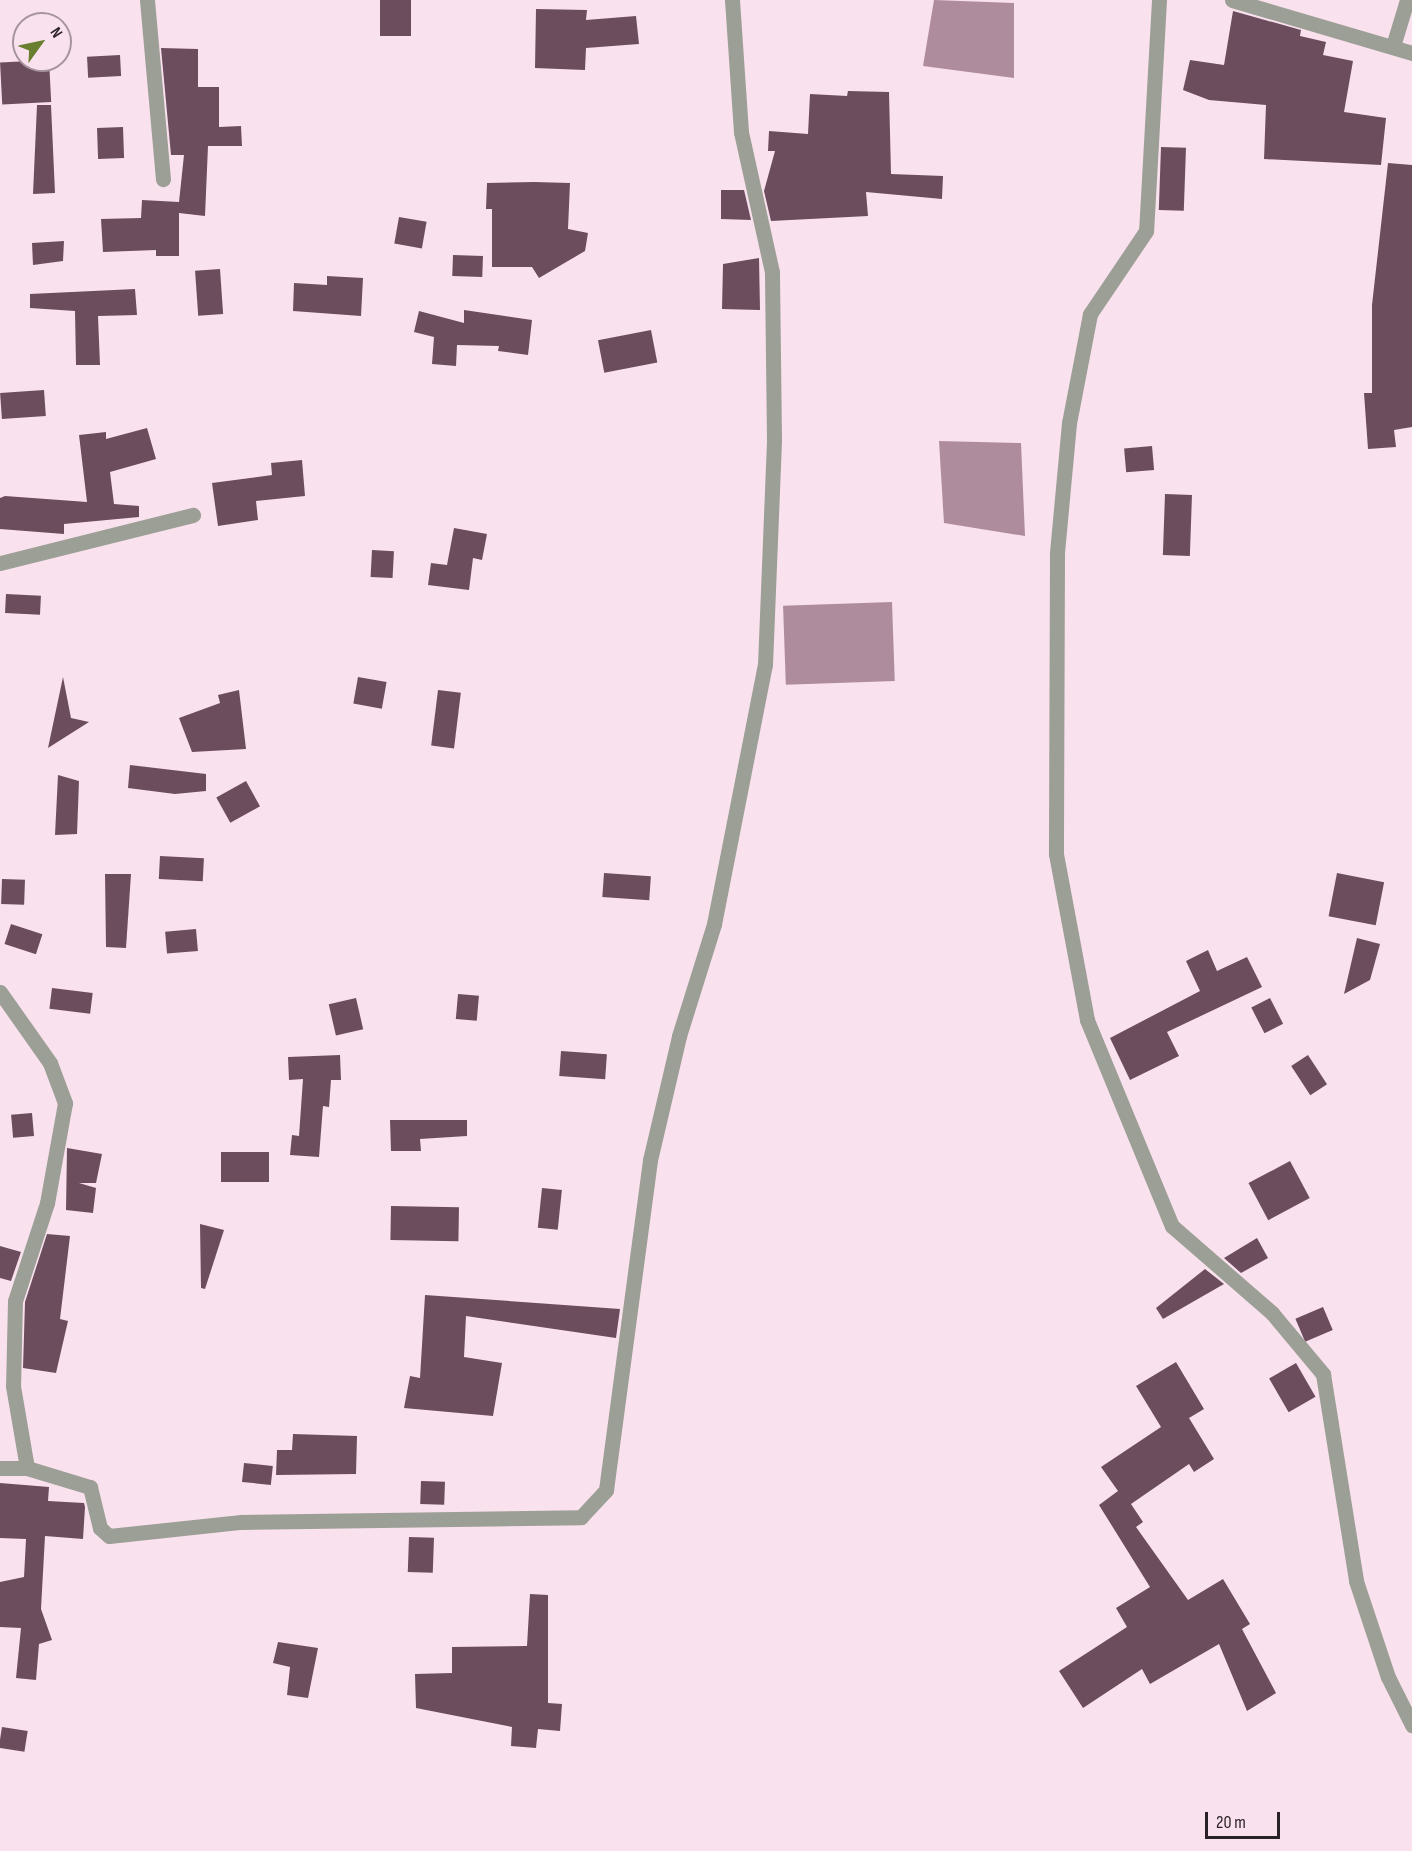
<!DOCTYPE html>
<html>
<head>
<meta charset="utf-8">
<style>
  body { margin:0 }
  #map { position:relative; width:1412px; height:1851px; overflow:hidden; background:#fae1ee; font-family:"Sofia Sans Condensed",sans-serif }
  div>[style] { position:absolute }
  .water>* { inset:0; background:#ae8c9e; transform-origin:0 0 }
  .building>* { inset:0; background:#6c4d5e; transform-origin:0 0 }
  .minor>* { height:15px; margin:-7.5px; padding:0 7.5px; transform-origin:7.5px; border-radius:7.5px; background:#9c9f95 }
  span { translate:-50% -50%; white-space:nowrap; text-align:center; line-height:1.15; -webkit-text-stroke:6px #fae1ee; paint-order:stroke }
  .north { position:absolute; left:12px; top:12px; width:60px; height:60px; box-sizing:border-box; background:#fae1ee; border:2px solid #a7959e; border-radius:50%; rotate:57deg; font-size:16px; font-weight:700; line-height:24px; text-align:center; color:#2b2227 }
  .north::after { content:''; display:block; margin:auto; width:21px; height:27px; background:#697e2f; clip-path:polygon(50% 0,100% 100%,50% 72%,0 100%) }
  .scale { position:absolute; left:1205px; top:1812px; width:75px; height:27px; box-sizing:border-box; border:3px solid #2b2227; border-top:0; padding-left:8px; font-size:18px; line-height:21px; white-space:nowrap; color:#2b2227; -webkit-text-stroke:4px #fae1ee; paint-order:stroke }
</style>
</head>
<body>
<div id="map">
  <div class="water">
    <div style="clip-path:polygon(934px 0,1014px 3px,1014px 78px,923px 66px)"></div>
    <div style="clip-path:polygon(939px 441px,1021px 443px,1025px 536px,944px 523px)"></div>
    <div style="left:892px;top:602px;width:79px;height:109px;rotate:88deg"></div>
  </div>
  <div class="building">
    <div style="left:380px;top:0;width:31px;height:36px"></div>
    <div style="clip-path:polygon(536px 9px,587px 10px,586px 20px,636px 16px,639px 44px,586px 48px,585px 70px,535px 68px)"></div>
    <div style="clip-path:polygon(1233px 11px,1301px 30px,1300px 36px,1326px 42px,1323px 55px,1353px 61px,1344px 112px,1386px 118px,1381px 165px,1264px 159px,1266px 105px,1209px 100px,1183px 90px,1190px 60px,1224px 65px)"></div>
    <div style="clip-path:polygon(161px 48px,198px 49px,198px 87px,219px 87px,219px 127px,241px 126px,242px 146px,208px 146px,205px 216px,179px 213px,179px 256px,156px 256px,156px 250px,103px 252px,101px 219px,141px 218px,142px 200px,179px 202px,184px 155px,171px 155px)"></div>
    <div style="left:120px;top:55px;width:21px;height:33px;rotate:87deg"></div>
    <div style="left:49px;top:60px;width:42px;height:49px;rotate:87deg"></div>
    <div style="clip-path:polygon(848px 91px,889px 92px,891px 174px,943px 176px,942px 199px,866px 192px,868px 216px,771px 221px,764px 191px,775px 151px,768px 151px,769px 131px,808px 134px,810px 94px,847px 96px)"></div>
    <div style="clip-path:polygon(37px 105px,51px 105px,55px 193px,33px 194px)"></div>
    <div style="left:123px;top:127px;width:31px;height:26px;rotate:88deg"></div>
    <div style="left:1161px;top:147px;width:25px;height:63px;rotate:2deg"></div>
    <div style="clip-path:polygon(1388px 163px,1412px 165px,1412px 427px,1394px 430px,1396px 447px,1368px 449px,1364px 393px,1372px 393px,1372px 305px)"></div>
    <div style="clip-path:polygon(534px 182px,570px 183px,568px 229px,588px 233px,585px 251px,539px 278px,532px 267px,492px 267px,492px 209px,486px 209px,487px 183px)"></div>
    <div style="clip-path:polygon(721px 190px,744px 190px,751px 220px,721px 219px)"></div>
    <div style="left:399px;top:217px;width:28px;height:27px;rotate:10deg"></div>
    <div style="clip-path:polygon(64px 241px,63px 261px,33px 265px,32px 243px)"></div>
    <div style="left:453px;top:255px;width:30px;height:21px;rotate:2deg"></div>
    <div style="clip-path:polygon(759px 258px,760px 310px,722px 309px,723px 264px)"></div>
    <div style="left:220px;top:269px;width:45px;height:25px;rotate:86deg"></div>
    <div style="clip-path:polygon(327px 276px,363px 278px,361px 316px,293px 311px,294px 283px,327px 285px)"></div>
    <div style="clip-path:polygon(135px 289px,137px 315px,98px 316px,100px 365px,76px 365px,75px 311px,30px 308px,30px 294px)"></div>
    <div style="clip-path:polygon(464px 310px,532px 320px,528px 355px,498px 351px,499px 346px,457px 345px,456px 366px,432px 364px,434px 337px,414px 332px,419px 311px,464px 323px)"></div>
    <div style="left:651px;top:330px;width:33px;height:54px;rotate:79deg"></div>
    <div style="left:44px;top:390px;width:26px;height:44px;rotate:86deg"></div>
    <div style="clip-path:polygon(147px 428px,156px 459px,110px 472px,114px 504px,139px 506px,139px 517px,64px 524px,64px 534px,0 529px,0 498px,5px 496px,87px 502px,79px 435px,106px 432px,106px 439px)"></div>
    <div style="left:1152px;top:446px;width:24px;height:28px;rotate:85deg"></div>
    <div style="clip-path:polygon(302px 460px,305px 496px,256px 501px,258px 520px,218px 526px,212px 483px,272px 475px,271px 463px)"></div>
    <div style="left:1165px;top:494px;width:27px;height:61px;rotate:2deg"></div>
    <div style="clip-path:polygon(454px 528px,487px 534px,482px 560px,473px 558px,469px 590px,428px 585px,431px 563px,447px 565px)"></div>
    <div style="left:372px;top:550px;width:22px;height:27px;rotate:3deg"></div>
    <div style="left:6px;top:594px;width:35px;height:19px;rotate:3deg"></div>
    <div style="clip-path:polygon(63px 677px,71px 718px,89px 722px,48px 748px)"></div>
    <div style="left:358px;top:677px;width:29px;height:27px;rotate:10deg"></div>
    <div style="clip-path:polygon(239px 690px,246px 749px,192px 752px,179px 718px,220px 703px,218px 695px)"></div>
    <div style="left:438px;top:690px;width:23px;height:56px;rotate:7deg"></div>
    <div style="clip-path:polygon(130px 765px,206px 774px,206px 791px,175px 794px,128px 788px)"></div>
    <div style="clip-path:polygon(58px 775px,79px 781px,77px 834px,55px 835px)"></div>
    <div style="left:246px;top:781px;width:29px;height:34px;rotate:61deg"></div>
    <div style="left:160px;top:856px;width:44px;height:23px;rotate:3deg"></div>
    <div style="left:604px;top:873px;width:47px;height:24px;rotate:4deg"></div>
    <div style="left:1337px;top:873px;width:48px;height:44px;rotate:11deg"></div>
    <div style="clip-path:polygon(105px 874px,131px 874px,126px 948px,106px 947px)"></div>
    <div style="left:2px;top:879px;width:23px;height:25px;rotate:2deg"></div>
    <div style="left:11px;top:924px;width:33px;height:21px;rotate:18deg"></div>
    <div style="left:196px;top:929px;width:22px;height:31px;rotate:85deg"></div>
    <div style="clip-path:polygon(1357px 938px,1380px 944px,1370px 980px,1344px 994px)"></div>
    <div style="clip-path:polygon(1208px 950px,1217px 971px,1247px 957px,1262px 987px,1167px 1032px,1179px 1056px,1130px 1080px,1110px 1038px,1200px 991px,1186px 961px)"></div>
    <div style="left:52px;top:988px;width:41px;height:21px;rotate:7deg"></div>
    <div style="left:458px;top:994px;width:21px;height:25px;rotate:5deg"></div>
    <div style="left:356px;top:998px;width:32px;height:28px;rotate:77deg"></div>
    <div style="left:1270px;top:998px;width:29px;height:21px;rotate:63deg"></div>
    <div style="left:561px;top:1051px;width:46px;height:25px;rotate:4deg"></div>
    <div style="clip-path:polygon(340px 1055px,341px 1080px,331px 1080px,329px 1107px,323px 1106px,319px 1157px,290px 1155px,292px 1135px,299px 1136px,303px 1079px,289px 1080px,288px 1057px)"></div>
    <div style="left:1308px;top:1055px;width:35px;height:20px;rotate:57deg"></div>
    <div style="left:32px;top:1113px;width:23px;height:21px;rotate:85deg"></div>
    <div style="clip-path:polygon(390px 1120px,467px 1120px,467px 1136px,420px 1139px,421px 1151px,391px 1151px)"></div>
    <div style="clip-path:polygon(67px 1148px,102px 1154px,96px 1183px,79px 1183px,96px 1188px,93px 1213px,66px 1210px)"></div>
    <div style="left:269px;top:1152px;width:30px;height:48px;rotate:90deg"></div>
    <div style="left:1290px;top:1161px;width:42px;height:47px;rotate:62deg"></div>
    <div style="left:542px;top:1188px;width:20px;height:40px;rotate:6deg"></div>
    <div style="left:391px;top:1206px;width:68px;height:34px;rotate:1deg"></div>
    <div style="clip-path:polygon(200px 1224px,224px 1230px,205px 1289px,201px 1288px)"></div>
    <div style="clip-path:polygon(47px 1234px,70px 1236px,60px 1319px,68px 1321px,56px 1373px,23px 1368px,25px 1302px)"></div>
    <div style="clip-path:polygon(1257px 1238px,1268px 1258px,1241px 1273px,1224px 1258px)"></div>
    <div style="clip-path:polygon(0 1246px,21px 1252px,11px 1281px,0 1278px)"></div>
    <div style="clip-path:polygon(1205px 1269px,1224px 1284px,1163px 1319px,1156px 1308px)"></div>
    <div style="clip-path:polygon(425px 1295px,620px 1309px,616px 1338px,466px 1316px,464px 1357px,502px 1363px,493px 1416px,404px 1408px,410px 1376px,420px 1378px)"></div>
    <div style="left:1323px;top:1307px;width:25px;height:30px;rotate:67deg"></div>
    <div style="clip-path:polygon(1176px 1362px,1204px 1409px,1189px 1418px,1214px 1459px,1194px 1472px,1189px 1464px,1131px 1504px,1143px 1522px,1136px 1527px,1188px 1600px,1223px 1579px,1250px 1624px,1242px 1629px,1276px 1693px,1247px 1711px,1219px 1644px,1150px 1684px,1142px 1669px,1083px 1708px,1059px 1671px,1127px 1627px,1116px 1608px,1150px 1587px,1099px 1505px,1118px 1491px,1101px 1467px,1161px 1427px,1136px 1386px)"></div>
    <div style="left:1296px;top:1363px;width:39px;height:31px;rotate:60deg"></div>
    <div style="clip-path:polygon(293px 1434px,357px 1436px,356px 1474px,276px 1475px,277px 1450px,292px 1450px)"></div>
    <div style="left:244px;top:1463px;width:29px;height:19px;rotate:6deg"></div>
    <div style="left:421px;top:1481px;width:24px;height:23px;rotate:2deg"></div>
    <div style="clip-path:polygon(0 1483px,49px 1487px,48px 1501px,84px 1503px,85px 1507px,83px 1539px,45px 1536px,41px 1609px,52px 1640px,39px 1644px,36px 1680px,16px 1678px,21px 1628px,0 1627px,0 1582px,24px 1577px,26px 1539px,0 1538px)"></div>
    <div style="left:409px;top:1537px;width:25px;height:35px;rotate:2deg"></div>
    <div style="clip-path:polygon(530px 1594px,548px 1595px,548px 1703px,562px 1704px,560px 1731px,538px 1729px,536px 1748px,511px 1746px,512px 1727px,416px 1708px,415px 1674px,452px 1673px,452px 1647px,527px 1646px)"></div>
    <div style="clip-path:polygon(278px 1642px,318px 1648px,308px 1698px,287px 1695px,290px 1667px,273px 1663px)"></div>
    <div style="left:2px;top:1727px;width:26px;height:21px;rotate:9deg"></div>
  </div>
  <div class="minor">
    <div style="left:147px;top:0;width:180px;rotate:84.9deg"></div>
    <div style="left:1159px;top:0;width:231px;rotate:93.2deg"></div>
    <div style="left:1146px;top:231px;width:100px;rotate:124deg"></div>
    <div style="left:1090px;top:314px;width:111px;rotate:100.9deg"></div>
    <div style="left:1069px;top:423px;width:131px;rotate:95.3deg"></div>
    <div style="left:1057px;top:553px;width:301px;rotate:90.2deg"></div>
    <div style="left:1056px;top:854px;width:169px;rotate:79.4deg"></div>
    <div style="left:1087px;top:1020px;width:223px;rotate:67.6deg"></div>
    <div style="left:1172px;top:1226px;width:133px;rotate:41deg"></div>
    <div style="left:1272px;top:1313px;width:80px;rotate:50.1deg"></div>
    <div style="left:1323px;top:1374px;width:210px;rotate:80.9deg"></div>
    <div style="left:1356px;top:1581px;width:101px;rotate:71.6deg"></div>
    <div style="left:1388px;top:1677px;width:54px;rotate:63.4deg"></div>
    <div style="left:1232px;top:0;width:188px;rotate:16.4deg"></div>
    <div style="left:1393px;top:46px;width:48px;rotate:-73.1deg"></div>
    <div style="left:0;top:563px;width:199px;rotate:-14deg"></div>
    <div style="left:0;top:992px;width:87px;rotate:54.8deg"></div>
    <div style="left:50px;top:1063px;width:43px;rotate:69.4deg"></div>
    <div style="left:65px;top:1103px;width:102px;rotate:100.2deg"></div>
    <div style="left:47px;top:1203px;width:103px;rotate:108.1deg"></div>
    <div style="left:15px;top:1301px;width:85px;rotate:91.3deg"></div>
    <div style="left:13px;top:1386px;width:83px;rotate:80.3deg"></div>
    <div style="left:27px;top:1468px;width:27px;rotate:180deg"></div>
    <div style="left:27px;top:1468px;width:66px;rotate:16.8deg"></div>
    <div style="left:90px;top:1487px;width:42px;rotate:76.3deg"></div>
    <div style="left:100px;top:1528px;width:12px;rotate:42deg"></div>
    <div style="left:109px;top:1536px;width:133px;rotate:-6.1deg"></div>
    <div style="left:241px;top:1522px;width:340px;rotate:-0.8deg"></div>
    <div style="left:581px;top:1517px;width:37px;rotate:-47deg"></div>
    <div style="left:606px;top:1490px;width:333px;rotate:-82.4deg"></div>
    <div style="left:650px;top:1160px;width:127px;rotate:-76.8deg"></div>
    <div style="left:679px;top:1036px;width:117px;rotate:-72.6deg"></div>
    <div style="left:714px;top:924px;width:264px;rotate:-78.9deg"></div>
    <div style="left:765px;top:665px;width:226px;rotate:-87.7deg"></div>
    <div style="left:774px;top:439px;width:167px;rotate:-90.7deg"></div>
    <div style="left:772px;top:272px;width:143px;rotate:-102.5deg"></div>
    <div style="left:741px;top:132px;width:132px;rotate:-93.9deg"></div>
  </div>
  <div class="north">N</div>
  <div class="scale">20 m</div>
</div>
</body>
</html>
